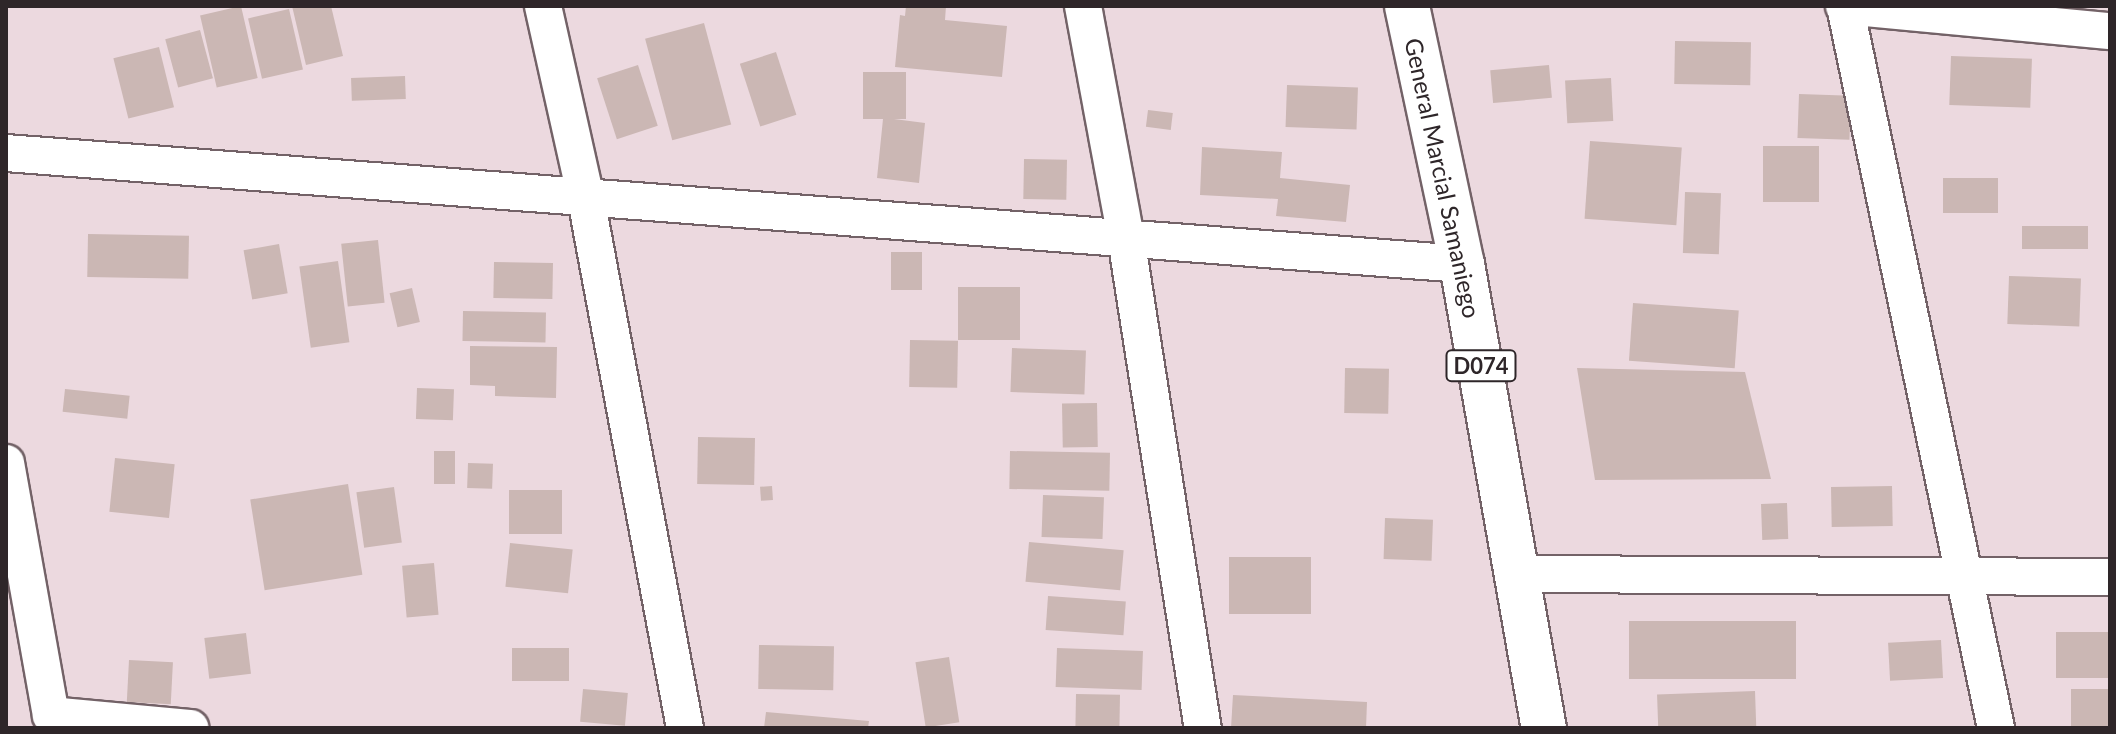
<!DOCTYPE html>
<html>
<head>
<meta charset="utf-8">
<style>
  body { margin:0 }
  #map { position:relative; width:2116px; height:734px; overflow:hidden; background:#ecd9df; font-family:Lato,sans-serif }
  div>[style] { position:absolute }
  .building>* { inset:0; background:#cbb7b4; transform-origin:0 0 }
  .roads { filter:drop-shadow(2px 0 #736267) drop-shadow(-2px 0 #736267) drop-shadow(0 2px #736267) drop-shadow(0 -2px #736267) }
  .street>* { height:36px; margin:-18px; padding:0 18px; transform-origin:18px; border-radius:18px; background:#fff }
  .primary>* { height:44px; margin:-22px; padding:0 22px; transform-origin:22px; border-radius:22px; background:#fff }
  span { translate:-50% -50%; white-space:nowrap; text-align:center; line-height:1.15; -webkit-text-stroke:8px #fff; paint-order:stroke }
  .shield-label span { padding:2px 6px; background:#fff; border:2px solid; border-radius:6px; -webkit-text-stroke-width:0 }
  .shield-label { font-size:22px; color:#2e2629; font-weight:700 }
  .street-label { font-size:24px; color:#2e2629 }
  .frame { position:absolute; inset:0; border:8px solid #2e2629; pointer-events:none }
</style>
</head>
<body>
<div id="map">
  <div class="building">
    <div style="left:241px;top:6px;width:74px;height:42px;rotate:77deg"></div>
    <div style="clip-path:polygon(292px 6px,331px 6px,343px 56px,306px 65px)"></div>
    <div style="clip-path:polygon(906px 6px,946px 6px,945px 20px,1007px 26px,1002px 77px,895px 67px,900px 15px,905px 16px)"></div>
    <div style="left:289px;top:9px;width:62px;height:42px;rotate:77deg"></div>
    <div style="left:704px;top:23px;width:105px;height:61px;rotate:75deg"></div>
    <div style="left:200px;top:30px;width:50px;height:36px;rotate:75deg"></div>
    <div style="left:1675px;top:41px;width:76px;height:43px;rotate:1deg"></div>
    <div style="left:159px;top:47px;width:62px;height:47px;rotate:76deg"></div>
    <div style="left:776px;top:52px;width:66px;height:38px;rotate:72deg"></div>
    <div style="left:1951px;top:56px;width:81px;height:49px;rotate:2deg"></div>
    <div style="left:638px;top:65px;width:64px;height:43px;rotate:72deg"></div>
    <div style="left:1549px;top:65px;width:33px;height:59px;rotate:85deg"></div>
    <div style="clip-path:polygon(863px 72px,906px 72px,906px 119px,894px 119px,925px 123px,919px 183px,877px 178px,883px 119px,863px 119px)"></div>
    <div style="left:405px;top:76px;width:23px;height:54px;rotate:88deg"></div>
    <div style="left:1611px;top:78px;width:43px;height:46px;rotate:87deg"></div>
    <div style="left:1287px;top:85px;width:71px;height:42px;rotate:2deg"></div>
    <div style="left:1799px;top:94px;width:52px;height:44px;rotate:2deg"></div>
    <div style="left:1148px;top:110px;width:25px;height:17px;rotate:7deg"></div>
    <div style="left:1590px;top:141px;width:92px;height:78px;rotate:4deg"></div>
    <div style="left:1763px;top:146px;width:56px;height:56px"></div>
    <div style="clip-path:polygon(1202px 147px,1282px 152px,1280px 178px,1350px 185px,1346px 222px,1276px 216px,1278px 199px,1200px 195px)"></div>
    <div style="left:1024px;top:159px;width:43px;height:40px;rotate:1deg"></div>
    <div style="left:1943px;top:178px;width:55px;height:35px"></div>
    <div style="left:1685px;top:192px;width:36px;height:61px;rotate:2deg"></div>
    <div style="left:2088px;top:226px;width:23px;height:66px;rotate:90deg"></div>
    <div style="left:88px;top:234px;width:101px;height:43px;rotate:1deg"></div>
    <div style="left:378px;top:240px;width:63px;height:37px;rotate:84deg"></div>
    <div style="left:279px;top:244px;width:50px;height:36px;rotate:80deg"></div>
    <div style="left:891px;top:252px;width:31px;height:38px"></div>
    <div style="left:338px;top:261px;width:82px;height:39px;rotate:82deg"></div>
    <div style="left:494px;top:262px;width:59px;height:36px;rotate:1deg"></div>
    <div style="left:2009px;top:276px;width:72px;height:48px;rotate:2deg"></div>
    <div style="left:1020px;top:287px;width:53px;height:62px;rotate:90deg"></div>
    <div style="left:412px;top:288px;width:35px;height:23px;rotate:77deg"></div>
    <div style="left:1633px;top:303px;width:106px;height:58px;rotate:4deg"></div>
    <div style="left:463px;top:311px;width:83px;height:30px;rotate:1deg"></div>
    <div style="left:910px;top:340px;width:48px;height:47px;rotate:1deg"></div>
    <div style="clip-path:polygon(470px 346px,557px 347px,556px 398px,495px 396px,495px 386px,470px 385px)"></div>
    <div style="left:1012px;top:348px;width:74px;height:44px;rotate:2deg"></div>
    <div style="left:1345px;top:368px;width:44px;height:45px;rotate:1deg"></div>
    <div style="clip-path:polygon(1577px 368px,1745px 372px,1771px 479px,1595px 480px)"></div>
    <div style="left:417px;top:388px;width:37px;height:31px;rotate:2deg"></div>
    <div style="left:65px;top:389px;width:65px;height:23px;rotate:6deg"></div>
    <div style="left:1097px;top:403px;width:44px;height:35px;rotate:89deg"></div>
    <div style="left:698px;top:437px;width:57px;height:47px;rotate:1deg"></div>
    <div style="left:434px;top:451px;width:21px;height:33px"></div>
    <div style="left:1010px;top:451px;width:100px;height:38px;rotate:1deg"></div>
    <div style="left:115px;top:458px;width:60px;height:54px;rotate:6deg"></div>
    <div style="left:468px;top:463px;width:25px;height:25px;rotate:2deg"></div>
    <div style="left:348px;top:484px;width:92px;height:99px;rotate:81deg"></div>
    <div style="left:772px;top:486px;width:14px;height:12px;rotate:86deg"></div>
    <div style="left:1892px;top:486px;width:40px;height:61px;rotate:89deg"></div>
    <div style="left:394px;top:487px;width:56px;height:38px;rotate:82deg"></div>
    <div style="left:509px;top:490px;width:53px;height:44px"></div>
    <div style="left:1043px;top:495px;width:61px;height:42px;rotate:2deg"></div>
    <div style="left:1787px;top:503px;width:36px;height:26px;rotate:88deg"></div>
    <div style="left:1385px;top:518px;width:48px;height:41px;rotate:2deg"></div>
    <div style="left:1029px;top:542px;width:95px;height:40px;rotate:5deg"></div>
    <div style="left:510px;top:543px;width:63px;height:44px;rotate:6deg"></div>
    <div style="left:1229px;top:557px;width:82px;height:57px"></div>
    <div style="left:434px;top:563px;width:52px;height:32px;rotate:85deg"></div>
    <div style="left:1048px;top:596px;width:78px;height:34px;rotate:4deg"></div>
    <div style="left:1629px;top:621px;width:167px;height:58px"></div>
    <div style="left:2110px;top:632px;width:46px;height:54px;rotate:90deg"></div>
    <div style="left:246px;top:633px;width:41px;height:42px;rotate:83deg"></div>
    <div style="left:1941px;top:640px;width:38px;height:53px;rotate:87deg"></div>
    <div style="left:759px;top:645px;width:75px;height:44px;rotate:1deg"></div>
    <div style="left:512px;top:648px;width:57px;height:33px"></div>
    <div style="left:1057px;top:648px;width:86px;height:39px;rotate:2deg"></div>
    <div style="left:949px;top:657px;width:66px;height:34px;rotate:81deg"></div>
    <div style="left:129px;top:660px;width:44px;height:42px;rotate:3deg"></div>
    <div style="left:583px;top:689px;width:45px;height:33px;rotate:5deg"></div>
    <div style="left:2071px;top:689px;width:39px;height:39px"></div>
    <div style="left:1755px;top:691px;width:37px;height:98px;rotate:88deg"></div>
    <div style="left:1076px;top:694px;width:44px;height:34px;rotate:1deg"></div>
    <div style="clip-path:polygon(1233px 695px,1367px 702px,1366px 728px,1231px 728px)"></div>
    <div style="clip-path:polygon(766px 712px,869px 721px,868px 728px,764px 728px)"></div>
  </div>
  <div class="roads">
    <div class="street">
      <div style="left:543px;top:6px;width:198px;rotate:77.4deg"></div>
      <div style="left:586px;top:199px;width:538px;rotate:79.4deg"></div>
      <div style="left:1083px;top:6px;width:236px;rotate:79.5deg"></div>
      <div style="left:1126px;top:238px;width:496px;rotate:81.1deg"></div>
      <div style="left:1844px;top:6px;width:267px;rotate:5.4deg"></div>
      <div style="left:1845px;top:6px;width:738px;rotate:78.19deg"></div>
      <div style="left:6px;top:153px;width:1460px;rotate:4.36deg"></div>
      <div style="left:6px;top:463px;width:256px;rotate:79.9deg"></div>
      <div style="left:51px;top:715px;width:140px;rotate:5.3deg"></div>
      <div style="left:1520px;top:574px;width:590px;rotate:0.29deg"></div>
    </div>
    <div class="primary">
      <div style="left:1407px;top:6px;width:264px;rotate:78deg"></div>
      <div style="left:1462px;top:264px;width:471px;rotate:80deg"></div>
    </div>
  </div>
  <div class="shield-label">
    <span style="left:1481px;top:366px">D074</span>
  </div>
  <div class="street-label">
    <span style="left:1443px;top:178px;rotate:78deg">General Marcial Samaniego</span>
  </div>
  <div class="frame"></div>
</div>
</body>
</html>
